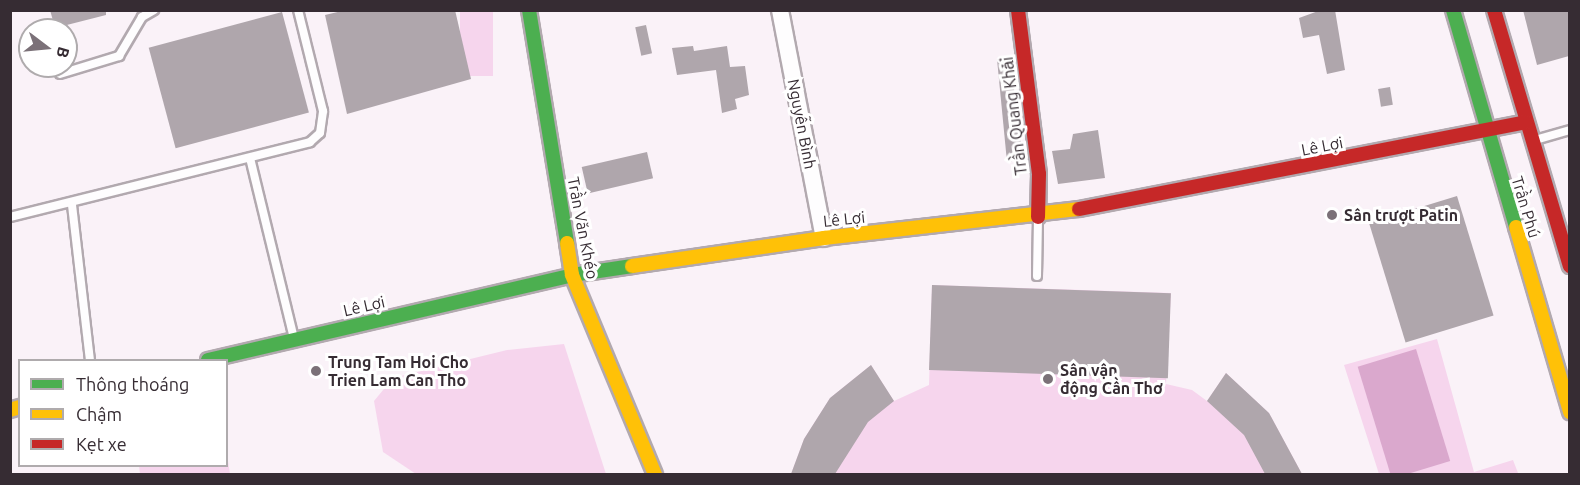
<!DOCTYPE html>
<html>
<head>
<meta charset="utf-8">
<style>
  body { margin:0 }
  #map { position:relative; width:1580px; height:485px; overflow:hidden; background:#faf2f8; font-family:Ubuntu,sans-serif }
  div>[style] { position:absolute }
  .green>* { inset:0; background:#f6d5ed; transform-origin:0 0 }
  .water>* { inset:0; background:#daa8cd; transform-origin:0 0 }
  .building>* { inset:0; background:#afa6ac; transform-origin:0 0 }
  .roads { filter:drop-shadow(2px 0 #b2a9af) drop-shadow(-2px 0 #b2a9af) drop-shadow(0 2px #b2a9af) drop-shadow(0 -2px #b2a9af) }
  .lane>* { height:8px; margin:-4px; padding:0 4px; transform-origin:4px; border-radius:4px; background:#fefdfe }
  .street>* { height:16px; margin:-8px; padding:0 8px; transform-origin:8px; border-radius:8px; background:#fefdfe }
  .fast>* { height:14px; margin:-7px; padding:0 7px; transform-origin:7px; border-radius:7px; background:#4caf50 }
  .slow>* { height:14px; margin:-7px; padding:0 7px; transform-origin:7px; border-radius:7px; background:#ffc107 }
  .jam>* { height:14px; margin:-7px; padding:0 7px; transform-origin:7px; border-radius:7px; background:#c62828 }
  .dots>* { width:16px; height:16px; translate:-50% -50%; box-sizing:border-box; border:3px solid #fff; border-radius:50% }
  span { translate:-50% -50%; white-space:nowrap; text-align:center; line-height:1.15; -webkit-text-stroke:6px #fff; paint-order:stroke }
  .street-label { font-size:16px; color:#362c33 }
  .poi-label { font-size:16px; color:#362c33; font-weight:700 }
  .left { translate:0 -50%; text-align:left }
  .frame { position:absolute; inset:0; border:12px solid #362c33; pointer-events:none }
  .legend { position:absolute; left:18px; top:359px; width:210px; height:108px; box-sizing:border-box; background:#fff; border:2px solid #afabad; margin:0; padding:8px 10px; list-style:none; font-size:18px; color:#362c33 }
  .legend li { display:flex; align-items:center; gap:12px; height:30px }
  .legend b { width:30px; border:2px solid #afabad }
  .north { position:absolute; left:18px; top:18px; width:60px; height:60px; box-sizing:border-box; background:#fff; border:2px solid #afabad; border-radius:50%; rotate:106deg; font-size:16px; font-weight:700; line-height:24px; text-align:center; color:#362c33 }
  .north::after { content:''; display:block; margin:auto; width:21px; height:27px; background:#7b7178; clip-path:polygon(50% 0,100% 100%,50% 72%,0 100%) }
</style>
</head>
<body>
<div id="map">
  <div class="green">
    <div style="left:460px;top:11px;width:33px;height:65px"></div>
    <div style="clip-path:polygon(932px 285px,1171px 293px,1166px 384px,1192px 390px,1207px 401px,1226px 373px,1269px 413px,1302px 474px,791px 474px,804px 439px,830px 398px,871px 365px,894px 401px,929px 385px)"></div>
    <div style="clip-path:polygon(1437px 339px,1474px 472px,1513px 460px,1518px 473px,1379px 474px,1344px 365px)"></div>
    <div style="clip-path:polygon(564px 344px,606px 474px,416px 474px,383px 452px,374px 401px,393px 378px,507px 350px)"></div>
    <div style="clip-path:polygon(227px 454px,230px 474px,140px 474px,139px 466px,226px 466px)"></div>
  </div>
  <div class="water">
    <div style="left:1416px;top:349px;width:117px;height:61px;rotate:73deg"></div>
  </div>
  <div class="building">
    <div style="clip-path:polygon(50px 10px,106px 10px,106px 15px,55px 28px)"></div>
    <div style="clip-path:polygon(346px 10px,455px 10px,471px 79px,347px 114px,325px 15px)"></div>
    <div style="clip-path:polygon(1321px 10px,1335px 10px,1345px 70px,1327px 74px,1319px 35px,1303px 38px,1299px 18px)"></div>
    <div style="clip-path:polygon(1523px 10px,1569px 10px,1569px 56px,1537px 65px)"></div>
    <div style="left:282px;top:12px;width:104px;height:138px;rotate:75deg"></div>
    <div style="left:646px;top:25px;width:29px;height:11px;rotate:78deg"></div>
    <div style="clip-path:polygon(693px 46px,694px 51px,727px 46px,730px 67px,745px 66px,749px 95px,735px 99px,737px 109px,722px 113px,716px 70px,677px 75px,672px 48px)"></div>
    <div style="clip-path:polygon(1010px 57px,1023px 159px,1007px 162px,997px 59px)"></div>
    <div style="left:1390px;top:87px;width:18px;height:12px;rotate:81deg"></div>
    <div style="clip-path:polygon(1098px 130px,1105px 178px,1058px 184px,1052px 151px,1070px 149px,1073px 134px)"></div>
    <div style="left:647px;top:152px;width:27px;height:67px;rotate:77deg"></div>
    <div style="left:1457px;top:196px;width:125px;height:92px;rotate:73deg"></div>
    <div style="left:932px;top:285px;width:239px;height:85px;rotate:2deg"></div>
    <div style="clip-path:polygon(871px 365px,894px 401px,868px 422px,835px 474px,791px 474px,804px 439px,830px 398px)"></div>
    <div style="clip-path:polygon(1226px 373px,1269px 413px,1302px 474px,1265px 474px,1244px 435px,1207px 401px)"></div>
  </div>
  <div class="roads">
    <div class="lane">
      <div style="left:60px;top:74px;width:62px;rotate:-17deg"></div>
      <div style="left:119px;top:56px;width:45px;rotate:-59.5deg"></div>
      <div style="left:142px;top:17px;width:14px;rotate:-30deg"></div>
      <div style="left:1535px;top:140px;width:36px;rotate:-16deg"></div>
      <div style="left:250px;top:158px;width:185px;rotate:76.3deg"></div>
      <div style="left:72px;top:205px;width:156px;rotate:83.4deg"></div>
      <div style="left:10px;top:217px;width:309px;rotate:-14deg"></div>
      <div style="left:310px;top:142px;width:13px;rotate:-42deg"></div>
      <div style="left:320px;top:133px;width:22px;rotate:-82deg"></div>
      <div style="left:323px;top:111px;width:104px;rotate:-103.9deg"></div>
      <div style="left:1037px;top:276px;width:59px;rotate:-89deg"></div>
    </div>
    <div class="street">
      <div style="left:780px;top:10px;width:232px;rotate:79.1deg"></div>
    </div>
    <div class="fast">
      <div style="left:529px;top:10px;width:236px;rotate:80.7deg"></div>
      <div style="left:1453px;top:10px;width:226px;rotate:73.8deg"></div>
      <div style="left:208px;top:360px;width:374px;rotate:-13.1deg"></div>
      <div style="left:572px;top:275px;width:61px;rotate:-8.5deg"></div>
    </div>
    <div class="slow">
      <div style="left:1516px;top:227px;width:193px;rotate:73.7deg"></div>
      <div style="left:567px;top:243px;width:32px;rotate:81deg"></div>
      <div style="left:572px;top:275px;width:216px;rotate:67.4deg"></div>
      <div style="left:632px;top:266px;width:194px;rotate:-8.3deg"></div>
      <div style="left:824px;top:238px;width:257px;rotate:-6.5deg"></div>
      <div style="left:10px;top:410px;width:10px;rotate:-17deg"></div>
    </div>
    <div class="jam">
      <div style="left:1018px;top:10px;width:165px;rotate:82.7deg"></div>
      <div style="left:1039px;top:174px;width:43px;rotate:91.3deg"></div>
      <div style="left:1494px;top:10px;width:267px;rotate:73.5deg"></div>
      <div style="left:1079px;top:209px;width:455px;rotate:-11deg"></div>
    </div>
  </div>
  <div class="dots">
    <div style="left:1332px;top:215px;background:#7b7178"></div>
    <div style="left:316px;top:371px;background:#7b7178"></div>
    <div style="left:1048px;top:379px;background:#7b7178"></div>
  </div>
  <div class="street-label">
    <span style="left:1014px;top:116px;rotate:-97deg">Trần Quang Khải</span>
    <span style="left:802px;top:124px;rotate:79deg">Nguyễn Bình</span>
    <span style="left:1322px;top:146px;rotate:-11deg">Lê Lợi</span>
    <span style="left:1526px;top:207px;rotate:73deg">Trần Phú</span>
    <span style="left:844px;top:219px;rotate:-6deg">Lê Lợi</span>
    <span style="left:583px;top:228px;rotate:79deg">Trần Văn Khéo</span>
    <span style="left:364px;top:306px;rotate:-13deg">Lê Lợi</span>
  </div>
  <div class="poi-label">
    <span class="left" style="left:1344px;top:215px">Sân trượt Patin</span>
    <span class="left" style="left:328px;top:371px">Trung Tam Hoi Cho<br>Trien Lam Can Tho</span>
    <span class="left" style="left:1060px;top:379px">Sân vận<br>động Cần Thơ</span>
  </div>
  <div class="frame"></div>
  <ul class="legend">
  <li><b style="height:8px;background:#4caf50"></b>Thông thoáng</li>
  <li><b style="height:8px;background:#ffc107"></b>Chậm</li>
  <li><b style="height:8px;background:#c62828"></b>Kẹt xe</li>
  </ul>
  <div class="north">B</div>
</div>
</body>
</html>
